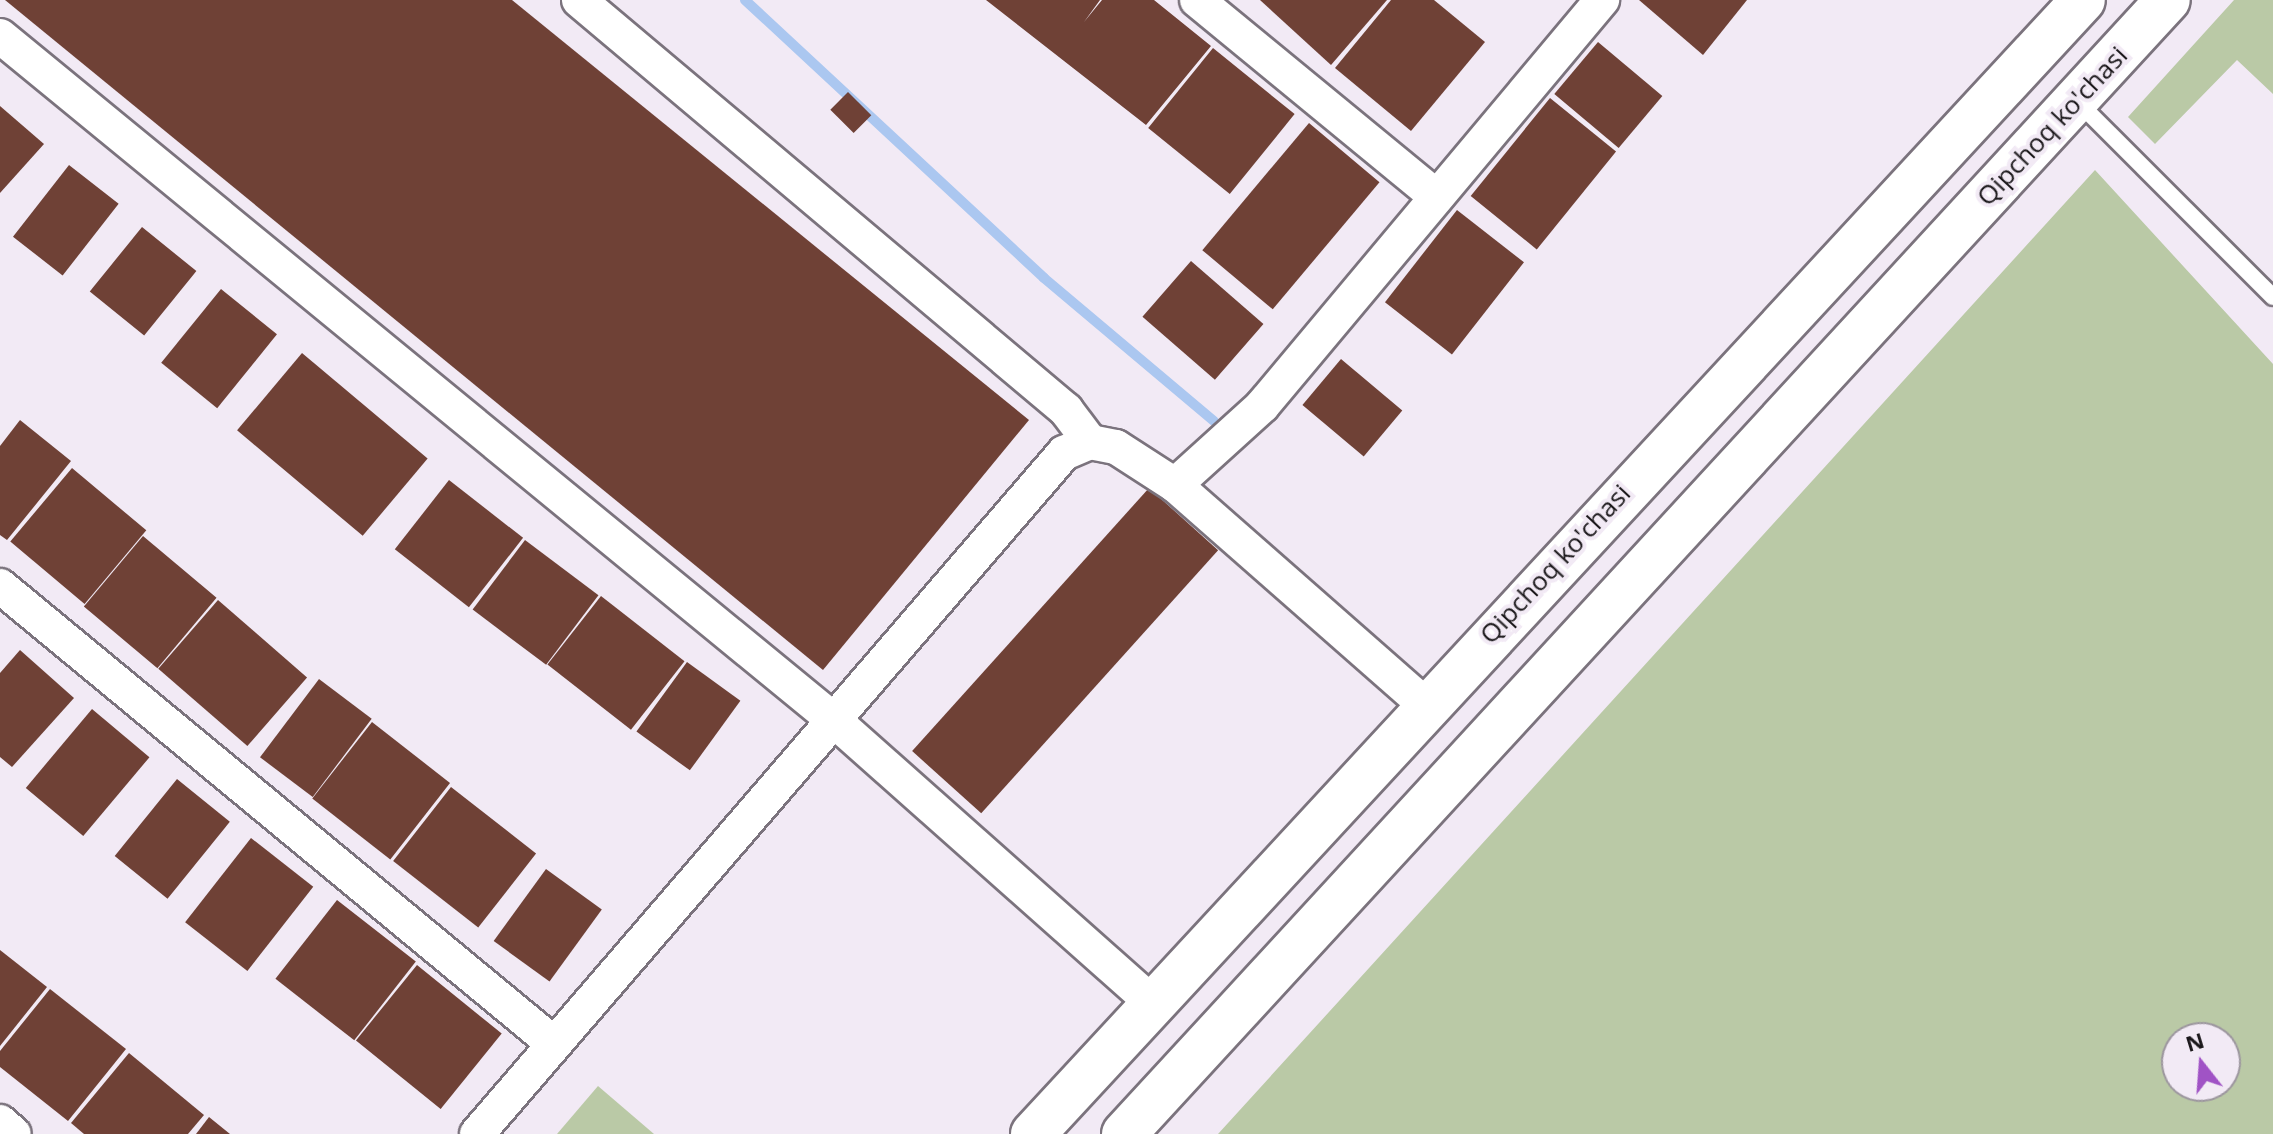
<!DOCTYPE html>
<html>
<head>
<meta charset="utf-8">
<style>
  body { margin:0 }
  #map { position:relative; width:2273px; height:1134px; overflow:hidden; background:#f2eaf5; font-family:"Open Sans",sans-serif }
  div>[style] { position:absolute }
  .green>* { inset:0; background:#bac9a6 }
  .stream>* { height:10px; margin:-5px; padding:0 5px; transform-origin:5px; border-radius:5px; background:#abc7f0 }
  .building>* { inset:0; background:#6f4136; transform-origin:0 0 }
  .roads { filter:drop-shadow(2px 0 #7b737d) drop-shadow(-2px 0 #7b737d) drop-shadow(0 2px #7b737d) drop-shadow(0 -2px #7b737d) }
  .lane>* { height:16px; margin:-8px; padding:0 8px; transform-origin:8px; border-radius:8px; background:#fff }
  .street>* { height:34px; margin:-17px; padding:0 17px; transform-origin:17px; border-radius:17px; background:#fff }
  .primary>* { height:44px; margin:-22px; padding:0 22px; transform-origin:22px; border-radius:22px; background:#fff }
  span { translate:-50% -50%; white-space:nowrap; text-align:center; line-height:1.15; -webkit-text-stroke:8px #f2eaf5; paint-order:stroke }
  .street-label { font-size:26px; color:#1b181b }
  .north { position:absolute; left:2161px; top:1022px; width:80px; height:80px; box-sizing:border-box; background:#f2eaf5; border:2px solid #9c969e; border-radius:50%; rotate:343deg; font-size:22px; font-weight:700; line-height:32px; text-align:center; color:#1b181b }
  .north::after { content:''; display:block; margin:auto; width:28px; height:36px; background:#a053c5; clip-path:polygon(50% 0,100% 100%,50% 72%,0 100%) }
</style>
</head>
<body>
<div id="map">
  <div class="green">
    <div style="clip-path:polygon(2234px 0,2273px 0,2273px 94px,2237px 60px,2155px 144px,2128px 117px)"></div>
    <div style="clip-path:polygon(evenodd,2095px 170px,2273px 364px,2273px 1134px,1218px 1134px,2095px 170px,2177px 1038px,2225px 1038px,2225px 1086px,2177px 1086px,2177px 1038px)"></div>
    <div style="clip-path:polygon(598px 1086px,654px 1134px,557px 1134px)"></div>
  </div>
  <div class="stream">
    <div style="left:745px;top:0;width:408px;rotate:42.9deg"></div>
    <div style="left:1044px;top:278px;width:222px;rotate:40.1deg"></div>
  </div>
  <div class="building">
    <div style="clip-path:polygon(5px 0,512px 0,1029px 420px,823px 670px)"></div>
    <div style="clip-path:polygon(986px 0,1100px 0,1084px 22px,1102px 0,1154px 0,1211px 46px,1146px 125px)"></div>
    <div style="clip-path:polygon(1260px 0,1387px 0,1331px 65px)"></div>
    <div style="clip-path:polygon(1391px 0,1434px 0,1485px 42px,1411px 131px,1335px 68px)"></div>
    <div style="clip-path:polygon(1639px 0,1747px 0,1703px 55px)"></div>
    <div style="left:1598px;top:42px;width:84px;height:68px;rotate:40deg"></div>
    <div style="left:1213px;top:48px;width:105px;height:103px;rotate:39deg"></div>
    <div style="left:848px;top:92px;width:33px;height:25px;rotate:45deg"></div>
    <div style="left:1550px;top:98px;width:85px;height:126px;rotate:39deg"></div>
    <div style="clip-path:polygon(0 106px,44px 144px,0 193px)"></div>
    <div style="left:1309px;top:123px;width:92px;height:166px;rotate:40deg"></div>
    <div style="left:69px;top:165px;width:63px;height:91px;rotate:38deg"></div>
    <div style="left:1457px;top:210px;width:85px;height:117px;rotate:38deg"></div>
    <div style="left:142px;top:227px;width:70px;height:83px;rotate:39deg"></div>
    <div style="left:1191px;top:261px;width:96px;height:74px;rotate:41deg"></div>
    <div style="left:221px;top:289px;width:72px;height:95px;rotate:39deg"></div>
    <div style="left:302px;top:353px;width:164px;height:101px;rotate:40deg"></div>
    <div style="left:1341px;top:359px;width:80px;height:60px;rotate:40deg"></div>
    <div style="clip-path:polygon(20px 420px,71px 461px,7px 540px,0 535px,0 446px)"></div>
    <div style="left:72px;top:468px;width:97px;height:96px;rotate:40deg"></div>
    <div style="left:449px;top:480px;width:94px;height:88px;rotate:38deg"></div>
    <div style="left:1149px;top:488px;width:93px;height:354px;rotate:42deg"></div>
    <div style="left:143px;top:536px;width:96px;height:92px;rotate:40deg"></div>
    <div style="left:525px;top:540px;width:92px;height:87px;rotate:37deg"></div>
    <div style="left:601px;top:596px;width:106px;height:87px;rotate:38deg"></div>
    <div style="left:218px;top:600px;width:118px;height:91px;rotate:41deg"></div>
    <div style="clip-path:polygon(20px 650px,74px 698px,12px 767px,0 757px,0 673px)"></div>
    <div style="left:687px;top:662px;width:66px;height:86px;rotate:36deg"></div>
    <div style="left:319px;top:679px;width:66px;height:98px;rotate:37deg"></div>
    <div style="left:92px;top:709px;width:75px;height:103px;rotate:40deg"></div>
    <div style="left:372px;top:722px;width:99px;height:97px;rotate:38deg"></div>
    <div style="left:177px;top:779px;width:68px;height:99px;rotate:39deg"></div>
    <div style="left:451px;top:787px;width:108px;height:94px;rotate:38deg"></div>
    <div style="left:251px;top:838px;width:79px;height:107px;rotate:38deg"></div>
    <div style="left:546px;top:869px;width:69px;height:89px;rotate:36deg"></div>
    <div style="left:337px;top:900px;width:100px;height:100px;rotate:38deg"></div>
    <div style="clip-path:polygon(0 950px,47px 987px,0 1046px)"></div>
    <div style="left:417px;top:965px;width:109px;height:97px;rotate:39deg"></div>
    <div style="clip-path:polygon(50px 989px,126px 1049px,68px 1121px,0 1067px,0 1051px)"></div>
    <div style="clip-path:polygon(129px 1053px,204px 1115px,188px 1134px,84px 1134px,71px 1123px)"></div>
    <div style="clip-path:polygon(209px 1117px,230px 1134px,196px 1134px)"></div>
  </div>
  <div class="roads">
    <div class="lane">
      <div style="left:2077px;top:101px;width:277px;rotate:45deg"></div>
    </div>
    <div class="street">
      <div style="left:579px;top:0;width:637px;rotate:40.09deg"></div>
      <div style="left:1066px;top:410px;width:40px;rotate:53deg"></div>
      <div style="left:1197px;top:0;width:310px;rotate:39.4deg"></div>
      <div style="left:0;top:36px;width:1081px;rotate:39.37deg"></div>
      <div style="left:836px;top:722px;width:424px;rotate:41.6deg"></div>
      <div style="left:1175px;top:485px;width:333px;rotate:41.3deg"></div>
      <div style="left:0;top:586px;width:717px;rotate:39.57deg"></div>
      <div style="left:0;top:1122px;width:18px;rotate:41deg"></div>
      <div style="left:477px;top:1134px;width:899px;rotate:-49.24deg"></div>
      <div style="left:1064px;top:453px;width:28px;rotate:-23deg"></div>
      <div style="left:1090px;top:442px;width:26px;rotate:11deg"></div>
      <div style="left:1116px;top:447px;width:70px;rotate:32.8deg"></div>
      <div style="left:1175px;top:485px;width:118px;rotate:-42.2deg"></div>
      <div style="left:1262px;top:406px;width:530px;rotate:-50.06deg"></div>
    </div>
    <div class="primary">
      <div style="left:1033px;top:1134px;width:1545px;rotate:-47.2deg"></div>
      <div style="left:1124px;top:1134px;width:1541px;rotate:-47.37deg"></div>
    </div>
  </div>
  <div class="street-label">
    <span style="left:2052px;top:126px;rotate:-47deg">Qipchoq ko'chasi</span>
    <span style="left:1555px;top:564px;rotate:-47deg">Qipchoq ko'chasi</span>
  </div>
  <div class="north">N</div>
</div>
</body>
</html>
